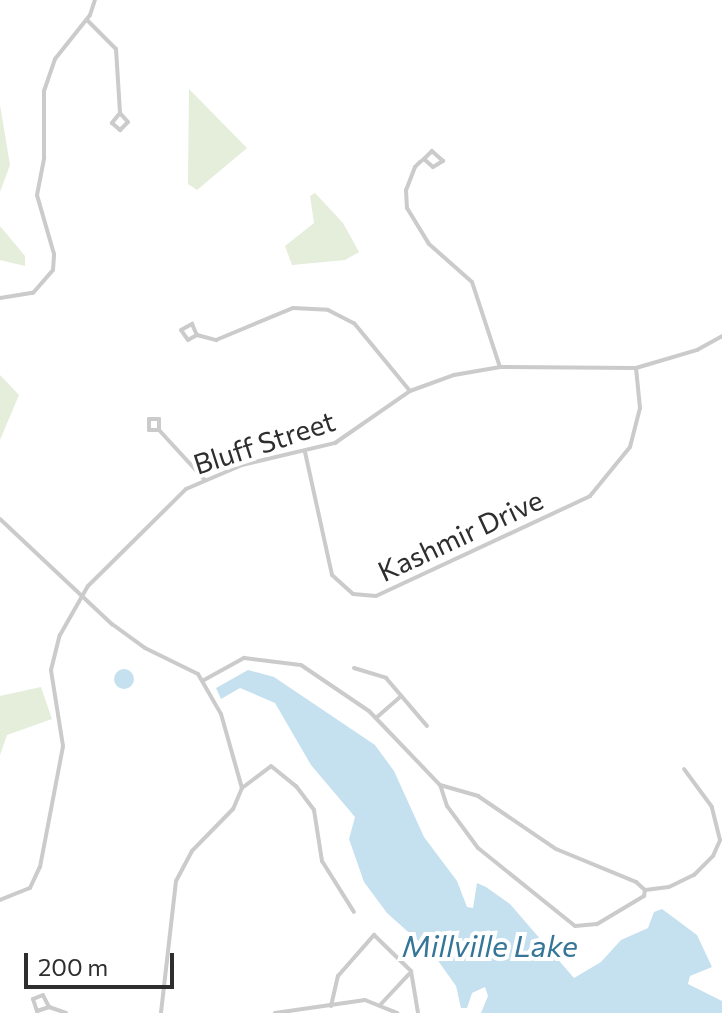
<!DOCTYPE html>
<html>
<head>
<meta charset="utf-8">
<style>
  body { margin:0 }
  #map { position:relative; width:722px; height:1013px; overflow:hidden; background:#fff; font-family:Commissioner,sans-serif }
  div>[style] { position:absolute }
  .green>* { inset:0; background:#e5eddb }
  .water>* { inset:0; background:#c5e0ef }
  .round { border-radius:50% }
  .street>* { height:4px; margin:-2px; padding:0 2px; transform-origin:2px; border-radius:2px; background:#cbcbcb }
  span { translate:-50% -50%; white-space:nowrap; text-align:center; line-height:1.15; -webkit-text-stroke:8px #fff; paint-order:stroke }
  .street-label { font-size:28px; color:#2e2e2e }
  .water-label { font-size:30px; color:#357597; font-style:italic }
  .scale { position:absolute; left:24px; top:953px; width:150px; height:36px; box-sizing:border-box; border:4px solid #2e2e2e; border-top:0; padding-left:10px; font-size:24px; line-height:28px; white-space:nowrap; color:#2e2e2e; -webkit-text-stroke:6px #fff; paint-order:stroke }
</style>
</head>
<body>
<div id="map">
  <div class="green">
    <div style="clip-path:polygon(189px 89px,247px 148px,197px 190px,188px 184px)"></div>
    <div style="clip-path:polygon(0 105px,10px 165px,0 192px)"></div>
    <div style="clip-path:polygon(315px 193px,343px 223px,359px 252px,345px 260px,292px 265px,285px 246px,314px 223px,310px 196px)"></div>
    <div style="clip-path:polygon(0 226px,25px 256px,25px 266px,0 260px)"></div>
    <div style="clip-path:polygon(0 375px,19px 395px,0 440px)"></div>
    <div style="clip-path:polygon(41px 687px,52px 719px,7px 735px,0 755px,0 696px)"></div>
  </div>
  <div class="water">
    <div class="round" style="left:114px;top:669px;width:20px;height:20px"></div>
    <div style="clip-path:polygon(248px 670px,274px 677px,375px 745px,394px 771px,424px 837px,457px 881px,467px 907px,473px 908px,477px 883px,486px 887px,510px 904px,574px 978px,601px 962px,621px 940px,648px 928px,654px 912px,662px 909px,697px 935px,712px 967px,690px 976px,688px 984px,722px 1001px,722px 1013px,481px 1013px,488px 996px,485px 987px,472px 993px,467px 1008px,461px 1008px,456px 986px,434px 955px,387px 913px,364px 882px,349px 839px,355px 817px,311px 765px,275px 703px,240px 688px,221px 699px,216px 688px)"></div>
  </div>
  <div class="street">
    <div style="left:87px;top:20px;width:41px;rotate:45deg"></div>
    <div style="left:116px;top:49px;width:64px;rotate:86.4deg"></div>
    <div style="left:120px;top:113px;width:13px;rotate:129deg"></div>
    <div style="left:112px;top:123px;width:11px;rotate:41deg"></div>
    <div style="left:120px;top:130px;width:11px;rotate:-45deg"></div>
    <div style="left:128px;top:122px;width:12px;rotate:-132deg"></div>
    <div style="left:424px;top:159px;width:12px;rotate:42deg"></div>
    <div style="left:433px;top:167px;width:12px;rotate:-31deg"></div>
    <div style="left:443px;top:161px;width:15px;rotate:-138deg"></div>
    <div style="left:432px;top:151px;width:11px;rotate:135deg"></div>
    <div style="left:424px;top:159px;width:5px;rotate:143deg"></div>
    <div style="left:420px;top:162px;width:7px;rotate:135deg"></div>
    <div style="left:415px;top:167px;width:25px;rotate:111deg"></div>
    <div style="left:406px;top:190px;width:18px;rotate:87deg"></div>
    <div style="left:407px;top:208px;width:42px;rotate:58.6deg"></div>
    <div style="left:429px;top:244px;width:57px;rotate:41.5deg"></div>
    <div style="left:472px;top:282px;width:89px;rotate:71.8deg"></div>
    <div style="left:0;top:298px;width:33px;rotate:-9deg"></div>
    <div style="left:33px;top:293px;width:30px;rotate:-49deg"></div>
    <div style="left:53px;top:270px;width:16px;rotate:-86deg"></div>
    <div style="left:54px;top:254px;width:61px;rotate:-106.1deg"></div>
    <div style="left:37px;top:195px;width:38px;rotate:-79deg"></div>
    <div style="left:44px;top:158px;width:67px;rotate:-90deg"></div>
    <div style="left:44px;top:91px;width:34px;rotate:-71deg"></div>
    <div style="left:55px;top:59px;width:56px;rotate:-51.5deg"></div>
    <div style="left:90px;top:15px;width:16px;rotate:-72deg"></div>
    <div style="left:197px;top:335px;width:10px;rotate:151deg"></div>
    <div style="left:188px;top:340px;width:12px;rotate:-125deg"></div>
    <div style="left:181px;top:330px;width:13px;rotate:-29deg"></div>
    <div style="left:192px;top:324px;width:12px;rotate:66deg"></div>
    <div style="left:197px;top:335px;width:20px;rotate:15deg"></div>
    <div style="left:216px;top:340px;width:83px;rotate:-22.6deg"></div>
    <div style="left:293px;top:308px;width:35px;rotate:3deg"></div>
    <div style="left:328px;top:310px;width:29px;rotate:27deg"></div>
    <div style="left:354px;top:323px;width:88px;rotate:50.5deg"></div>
    <div style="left:159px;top:430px;width:10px;rotate:180deg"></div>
    <div style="left:149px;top:430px;width:11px;rotate:-90deg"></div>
    <div style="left:149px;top:419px;width:10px"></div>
    <div style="left:159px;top:419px;width:11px;rotate:90deg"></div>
    <div style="left:159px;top:430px;width:67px;rotate:47.4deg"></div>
    <div style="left:305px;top:452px;width:126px;rotate:77.6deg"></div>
    <div style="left:332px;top:575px;width:28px;rotate:42deg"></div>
    <div style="left:353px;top:594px;width:23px;rotate:5deg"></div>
    <div style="left:376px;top:596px;width:236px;rotate:-25deg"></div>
    <div style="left:590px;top:496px;width:63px;rotate:-50.8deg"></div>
    <div style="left:630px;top:447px;width:40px;rotate:-75.6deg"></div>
    <div style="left:640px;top:408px;width:40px;rotate:-95.7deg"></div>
    <div style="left:0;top:519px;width:154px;rotate:43.2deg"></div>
    <div style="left:112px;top:624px;width:41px;rotate:36deg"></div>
    <div style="left:145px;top:648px;width:59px;rotate:26.1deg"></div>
    <div style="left:198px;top:674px;width:46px;rotate:60.1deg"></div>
    <div style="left:221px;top:714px;width:77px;rotate:74.2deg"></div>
    <div style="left:242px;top:788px;width:23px;rotate:113deg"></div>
    <div style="left:233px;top:809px;width:59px;rotate:134.3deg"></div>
    <div style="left:192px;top:851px;width:34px;rotate:118deg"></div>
    <div style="left:176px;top:881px;width:133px;rotate:96.5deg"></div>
    <div style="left:354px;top:668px;width:34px;rotate:17deg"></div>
    <div style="left:386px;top:678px;width:63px;rotate:49.5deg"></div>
    <div style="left:204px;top:680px;width:46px;rotate:-28.8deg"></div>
    <div style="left:244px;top:658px;width:57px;rotate:7deg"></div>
    <div style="left:301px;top:665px;width:82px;rotate:34.1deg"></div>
    <div style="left:369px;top:711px;width:103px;rotate:46.2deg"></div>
    <div style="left:440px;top:785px;width:40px;rotate:16deg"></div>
    <div style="left:478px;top:796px;width:94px;rotate:34.2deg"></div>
    <div style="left:556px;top:849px;width:87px;rotate:22.4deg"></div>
    <div style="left:636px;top:882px;width:12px;rotate:42deg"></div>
    <div style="left:645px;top:890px;width:6px;rotate:99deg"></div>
    <div style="left:644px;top:896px;width:55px;rotate:149.2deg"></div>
    <div style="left:597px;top:924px;width:22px;rotate:175deg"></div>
    <div style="left:575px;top:926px;width:124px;rotate:-141.2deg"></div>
    <div style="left:478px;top:848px;width:52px;rotate:-126.4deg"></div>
    <div style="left:447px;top:806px;width:22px;rotate:-108deg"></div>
    <div style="left:376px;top:718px;width:33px;rotate:-41deg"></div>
    <div style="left:242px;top:788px;width:36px;rotate:-37deg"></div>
    <div style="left:271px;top:766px;width:32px;rotate:39deg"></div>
    <div style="left:296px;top:786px;width:30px;rotate:53deg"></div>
    <div style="left:314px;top:810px;width:52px;rotate:81.1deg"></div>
    <div style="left:322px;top:861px;width:60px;rotate:57.9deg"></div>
    <div style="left:645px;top:890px;width:24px;rotate:-7deg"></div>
    <div style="left:669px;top:887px;width:28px;rotate:-26deg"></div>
    <div style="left:694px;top:875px;width:27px;rotate:-45deg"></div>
    <div style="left:713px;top:856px;width:17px;rotate:-66deg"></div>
    <div style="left:720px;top:840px;width:34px;rotate:-104deg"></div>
    <div style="left:712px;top:807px;width:47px;rotate:-126.4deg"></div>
    <div style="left:0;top:900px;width:32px;rotate:-22deg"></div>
    <div style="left:30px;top:888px;width:23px;rotate:-65deg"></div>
    <div style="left:40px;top:867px;width:123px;rotate:-79.2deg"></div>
    <div style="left:63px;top:746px;width:77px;rotate:-99deg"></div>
    <div style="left:51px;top:670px;width:36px;rotate:-76deg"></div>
    <div style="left:60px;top:635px;width:56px;rotate:-60.3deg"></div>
    <div style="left:88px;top:586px;width:138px;rotate:-44.7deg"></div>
    <div style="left:186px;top:489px;width:61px;rotate:-23.2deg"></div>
    <div style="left:242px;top:465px;width:96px;rotate:-13.3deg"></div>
    <div style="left:335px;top:443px;width:91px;rotate:-34.7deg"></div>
    <div style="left:410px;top:391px;width:47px;rotate:-20deg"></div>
    <div style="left:454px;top:375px;width:47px;rotate:-9.9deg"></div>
    <div style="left:500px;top:367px;width:136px;rotate:0.4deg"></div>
    <div style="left:636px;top:368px;width:64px;rotate:-16.4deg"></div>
    <div style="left:697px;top:350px;width:29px;rotate:-29deg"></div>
    <div style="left:381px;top:1004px;width:41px;rotate:-47deg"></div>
    <div style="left:331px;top:1006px;width:31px;rotate:-77deg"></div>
    <div style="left:338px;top:976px;width:55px;rotate:-48.7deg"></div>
    <div style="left:374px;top:935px;width:52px;rotate:44.2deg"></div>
    <div style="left:411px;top:971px;width:43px;rotate:80.5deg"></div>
    <div style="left:49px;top:1007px;width:13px;rotate:-117deg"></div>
    <div style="left:43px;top:995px;width:11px;rotate:158deg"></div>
    <div style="left:33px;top:999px;width:13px;rotate:72deg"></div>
    <div style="left:37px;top:1011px;width:13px;rotate:-18deg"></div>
    <div style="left:49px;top:1007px;width:18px;rotate:19deg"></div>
    <div style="left:275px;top:1013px;width:91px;rotate:-8.2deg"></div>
    <div style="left:365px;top:1000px;width:35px;rotate:22deg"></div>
  </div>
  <div class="street-label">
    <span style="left:264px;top:442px;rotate:-18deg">Bluff Street</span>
    <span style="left:460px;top:535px;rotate:-25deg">Kashmir Drive</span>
  </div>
  <div class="water-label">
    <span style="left:490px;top:945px">Millville Lake</span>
  </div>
  <div class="scale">200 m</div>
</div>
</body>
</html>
